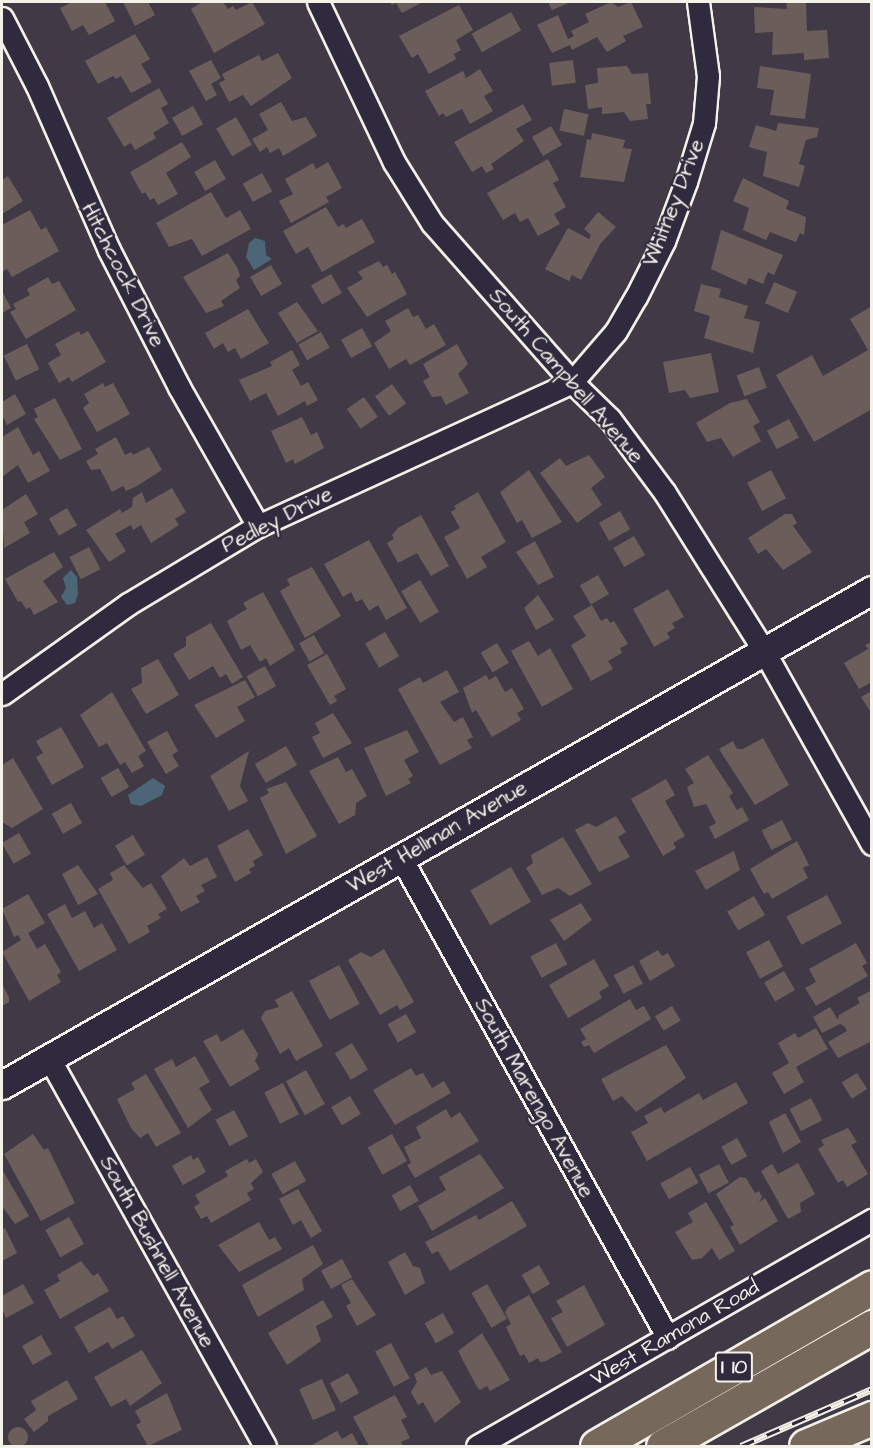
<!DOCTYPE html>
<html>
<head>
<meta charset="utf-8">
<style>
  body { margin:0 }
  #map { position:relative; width:873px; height:1448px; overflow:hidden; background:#413a46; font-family:"Architects Daughter",sans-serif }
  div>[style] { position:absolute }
  .water>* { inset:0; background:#4d6677 }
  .building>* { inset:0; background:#6b5e5a; transform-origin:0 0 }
  .round { border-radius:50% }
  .roads { filter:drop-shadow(2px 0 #f4f1e8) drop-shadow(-2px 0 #f4f1e8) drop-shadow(0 2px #f4f1e8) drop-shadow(0 -2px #f4f1e8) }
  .minor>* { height:21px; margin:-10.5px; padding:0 10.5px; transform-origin:10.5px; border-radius:10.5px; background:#2f2a3d }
  .tertiary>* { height:27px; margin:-13.5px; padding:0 13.5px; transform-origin:13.5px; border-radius:13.5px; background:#2f2a3d }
  .motorway>* { height:33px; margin:-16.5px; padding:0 16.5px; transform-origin:16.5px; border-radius:16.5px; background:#76695c }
  .rail>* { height:7px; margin-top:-3.5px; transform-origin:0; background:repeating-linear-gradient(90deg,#2f2a3d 0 14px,#f4f1e8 0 28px); box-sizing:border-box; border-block:2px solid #f4f1e8 }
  span { translate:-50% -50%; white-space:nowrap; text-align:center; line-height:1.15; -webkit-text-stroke:4.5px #2f2a3d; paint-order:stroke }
  .shield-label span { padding:2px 4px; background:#2f2a3d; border:2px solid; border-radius:4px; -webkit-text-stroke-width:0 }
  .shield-label { font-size:20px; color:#f4f1e8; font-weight:700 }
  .street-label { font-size:21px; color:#f4f1e8 }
  .frame { position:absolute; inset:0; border:3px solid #f4f1e8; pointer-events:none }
</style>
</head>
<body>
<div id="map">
  <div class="water">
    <div style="clip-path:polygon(255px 238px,265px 241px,266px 255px,272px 259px,254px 270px,246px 257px,249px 243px)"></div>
    <div style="clip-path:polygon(71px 570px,77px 577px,78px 594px,75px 603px,67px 605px,61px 597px,66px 588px,63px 578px)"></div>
    <div style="clip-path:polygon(153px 778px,165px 786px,162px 795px,141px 806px,131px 804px,128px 795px)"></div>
  </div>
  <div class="building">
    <div style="clip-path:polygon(72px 2px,105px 2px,115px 21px,89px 35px,83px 25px,72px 31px,60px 8px)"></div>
    <div style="clip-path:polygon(123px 2px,148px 2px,155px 15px,135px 26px)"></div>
    <div style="clip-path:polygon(202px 2px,223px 2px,228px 9px,233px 6px,236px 10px,252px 2px,265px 24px,214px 53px,191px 9px)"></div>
    <div style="clip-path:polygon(390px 2px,423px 2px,402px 13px,396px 3px,392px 5px)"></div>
    <div style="clip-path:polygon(548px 2px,571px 2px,552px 10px)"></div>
    <div style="clip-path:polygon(611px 2px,618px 7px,631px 2px,643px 27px,623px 36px,626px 41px,607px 52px,597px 37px,572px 50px,570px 45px,552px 53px,537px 25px,558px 15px,568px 39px,574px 36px,571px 31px,589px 22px,585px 14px)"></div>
    <div style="clip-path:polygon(786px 2px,806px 2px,807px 31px,827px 30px,829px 58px,804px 60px,804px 53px,772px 55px,773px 32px,755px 33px,754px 7px,787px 9px)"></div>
    <div style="clip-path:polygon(459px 5px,473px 30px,456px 40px,461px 50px,454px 54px,456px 59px,429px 74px,418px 54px,412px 58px,399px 36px)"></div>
    <div style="left:511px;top:12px;width:21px;height:45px;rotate:61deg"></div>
    <div style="clip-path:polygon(135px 34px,150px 59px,141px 64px,152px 82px,131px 93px,121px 76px,116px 79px,113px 76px,98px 84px,85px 61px)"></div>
    <div style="clip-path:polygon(278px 53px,292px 78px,251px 106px,243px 95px,229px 102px,219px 83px,225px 80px,222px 74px,259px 55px,262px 61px)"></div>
    <div style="clip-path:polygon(211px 60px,221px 78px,211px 84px,217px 95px,206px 101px,189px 71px)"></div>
    <div style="left:573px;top:60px;width:23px;height:24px;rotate:83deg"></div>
    <div style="clip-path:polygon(627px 66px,632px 74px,648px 73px,651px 104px,646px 104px,648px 119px,630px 121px,624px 112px,602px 114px,602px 107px,588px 109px,585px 85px,598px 83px,597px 68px)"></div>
    <div style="clip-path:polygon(760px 66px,811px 74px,805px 119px,770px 115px,774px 90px,757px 88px)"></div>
    <div style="clip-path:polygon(480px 69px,493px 91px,484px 96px,493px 111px,470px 124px,462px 109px,446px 117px,443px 113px,439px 116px,425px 91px,463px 71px,466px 78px)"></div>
    <div style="clip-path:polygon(159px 88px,168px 104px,161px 108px,169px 123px,153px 133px,156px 138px,135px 150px,131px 143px,124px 147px,107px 118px)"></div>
    <div style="clip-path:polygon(281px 102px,292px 121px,306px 117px,317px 136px,283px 156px,279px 148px,270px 153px,267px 147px,260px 152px,252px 139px,268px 130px,259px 114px)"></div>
    <div style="clip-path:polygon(523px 104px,532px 120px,516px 129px,524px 141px,491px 164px,494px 169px,486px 173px,482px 166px,472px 172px,454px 142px)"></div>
    <div style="left:193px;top:106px;width:21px;height:24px;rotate:61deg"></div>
    <div style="left:564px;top:109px;width:25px;height:22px;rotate:12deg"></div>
    <div style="left:236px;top:117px;width:32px;height:23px;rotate:60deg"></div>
    <div style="clip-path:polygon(778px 123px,819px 128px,817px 137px,806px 140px,799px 164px,805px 166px,799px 187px,763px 176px,767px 152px,749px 147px,756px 125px,776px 131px)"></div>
    <div style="left:551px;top:126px;width:22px;height:22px;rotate:60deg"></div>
    <div style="clip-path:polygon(592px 133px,625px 140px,623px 148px,632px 149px,624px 182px,580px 177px,587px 139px,591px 140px)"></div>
    <div style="clip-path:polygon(182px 142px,191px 157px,166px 173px,178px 194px,158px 205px,154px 198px,150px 200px,145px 192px,142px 194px,130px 172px)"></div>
    <div style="clip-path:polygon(548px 159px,559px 180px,553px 183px,566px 207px,554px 214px,560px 224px,538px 236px,528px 218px,520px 222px,515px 213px,503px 220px,487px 193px)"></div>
    <div style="left:215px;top:160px;width:22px;height:24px;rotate:60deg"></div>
    <div style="clip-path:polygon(328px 162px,342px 188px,326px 197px,329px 202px,291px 223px,279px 201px,293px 194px,285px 179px,313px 163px,316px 169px)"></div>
    <div style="left:262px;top:173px;width:21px;height:22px;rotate:61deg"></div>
    <div style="clip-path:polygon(8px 176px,23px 201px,2px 214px,2px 180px)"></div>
    <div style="clip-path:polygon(743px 178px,789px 201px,786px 209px,806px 217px,804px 235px,800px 233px,796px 242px,770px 232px,766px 240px,743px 230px,749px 208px,733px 201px)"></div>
    <div style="clip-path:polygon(211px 192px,226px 218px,240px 210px,251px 229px,202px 256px,192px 239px,169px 247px,156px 223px)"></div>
    <div style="clip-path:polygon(326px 207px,338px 227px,343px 224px,346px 228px,362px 219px,375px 242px,322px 272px,308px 247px,296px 254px,283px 231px)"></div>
    <div style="clip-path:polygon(30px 210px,41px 230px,46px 227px,59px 251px,12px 277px,7px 269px,2px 272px,2px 225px)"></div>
    <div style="clip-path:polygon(598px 212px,616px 227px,601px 243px,581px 280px,572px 275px,569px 281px,545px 269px,568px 228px,589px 239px,591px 235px,584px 229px)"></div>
    <div style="clip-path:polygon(721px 230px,783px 255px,774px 275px,768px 272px,763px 284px,749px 278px,746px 285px,711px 269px)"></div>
    <div style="clip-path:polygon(228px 253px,238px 269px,240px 276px,236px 280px,240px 288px,221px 301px,224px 306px,206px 313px,183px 277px)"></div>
    <div style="clip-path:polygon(379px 261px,383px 267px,387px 265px,392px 274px,395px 272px,407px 294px,367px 317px,347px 288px,363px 279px,358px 272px)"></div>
    <div style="left:271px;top:265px;width:22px;height:24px;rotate:60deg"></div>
    <div style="left:331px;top:274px;width:22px;height:23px;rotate:60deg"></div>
    <div style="clip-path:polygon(48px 277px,52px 284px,59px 281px,76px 310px,26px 339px,10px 312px,16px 309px,13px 304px,30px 295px,27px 289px)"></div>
    <div style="left:774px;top:282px;width:25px;height:23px;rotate:23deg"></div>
    <div style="clip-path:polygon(701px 284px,721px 289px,719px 297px,748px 306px,744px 318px,760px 322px,753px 353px,704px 338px,710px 316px,694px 311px)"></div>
    <div style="clip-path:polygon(2px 291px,11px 308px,2px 313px)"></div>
    <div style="clip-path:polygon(297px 302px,318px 331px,297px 343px,278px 313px)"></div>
    <div style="clip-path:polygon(872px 306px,872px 409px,814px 442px,776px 375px,812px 355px,823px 376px,868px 350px,850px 319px)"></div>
    <div style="clip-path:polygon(408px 308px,413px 317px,418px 315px,426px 329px,434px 324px,446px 345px,410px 365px,406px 359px,389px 369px,374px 343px,391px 331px,385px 321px)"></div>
    <div style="clip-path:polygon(248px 309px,269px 343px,241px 359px,235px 348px,228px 352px,223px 343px,214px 349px,205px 333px)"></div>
    <div style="left:362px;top:328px;width:21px;height:24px;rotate:61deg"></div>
    <div style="clip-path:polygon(79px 331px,81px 335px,88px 331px,106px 362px,72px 382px,69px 377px,59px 383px,48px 363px,61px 355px,55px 344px)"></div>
    <div style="left:321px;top:332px;width:18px;height:26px;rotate:61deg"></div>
    <div style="left:27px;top:344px;width:28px;height:26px;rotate:64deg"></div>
    <div style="clip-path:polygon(457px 344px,468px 364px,458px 374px,469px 393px,446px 405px,441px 396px,432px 397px,423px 381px,430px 377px,423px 364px)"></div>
    <div style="clip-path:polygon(292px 350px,300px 365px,292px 370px,301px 386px,308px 382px,318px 400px,307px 406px,305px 401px,278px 416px,266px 393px,250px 401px,239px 380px,272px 366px,270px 362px)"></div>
    <div style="clip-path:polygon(711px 353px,719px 392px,690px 398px,685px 390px,669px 393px,663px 362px)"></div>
    <div style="left:759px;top:367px;width:22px;height:24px;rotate:69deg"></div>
    <div style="clip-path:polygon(103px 383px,105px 387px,113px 383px,130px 414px,97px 432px,83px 408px,89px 403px,84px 394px)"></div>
    <div style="left:392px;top:384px;width:24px;height:21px;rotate:54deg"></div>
    <div style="clip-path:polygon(15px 394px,26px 414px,7px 425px,2px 415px,2px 402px)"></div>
    <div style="left:364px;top:397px;width:24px;height:21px;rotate:55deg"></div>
    <div style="clip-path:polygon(55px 398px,82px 449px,60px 460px,34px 419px,38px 417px,34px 409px)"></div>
    <div style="clip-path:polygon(747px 399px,760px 422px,753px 426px,761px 441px,733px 457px,721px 438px,707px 442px,696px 423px,730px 403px)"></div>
    <div style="clip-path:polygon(302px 417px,311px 435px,317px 432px,324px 448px,295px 464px,293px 459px,286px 463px,271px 431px)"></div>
    <div style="left:789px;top:419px;width:21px;height:25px;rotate:62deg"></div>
    <div style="clip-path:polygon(18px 427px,33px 455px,39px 451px,50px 471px,28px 483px,18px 465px,2px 477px,2px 437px)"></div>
    <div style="clip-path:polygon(116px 437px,125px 455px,131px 452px,133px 455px,149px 447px,162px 470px,137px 486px,126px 491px,123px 486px,112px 492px,100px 469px,91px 470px,86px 461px,98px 454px,95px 449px)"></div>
    <div style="clip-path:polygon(589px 455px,605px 477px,591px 488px,602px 505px,577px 523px,540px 473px,560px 458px,566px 466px)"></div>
    <div style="clip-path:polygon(529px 470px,562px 522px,532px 538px,522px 520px,517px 523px,500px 492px)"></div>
    <div style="left:771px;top:470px;width:32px;height:27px;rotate:62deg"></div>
    <div style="clip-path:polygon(172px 488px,186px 512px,175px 519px,179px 525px,151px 543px,141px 525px,133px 530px,131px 525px,115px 534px,126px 551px,109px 562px,86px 530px,120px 509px,122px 513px,132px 507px,133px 498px,142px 492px,146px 503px)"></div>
    <div style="clip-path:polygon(478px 492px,506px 542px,481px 557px,487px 567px,467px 579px,444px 537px,460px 528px,451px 512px,456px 509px,454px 506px)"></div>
    <div style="clip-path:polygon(26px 494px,38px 514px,24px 522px,30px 533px,4px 548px,2px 510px)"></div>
    <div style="left:67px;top:508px;width:20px;height:21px;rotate:60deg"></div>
    <div style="left:620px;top:511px;width:21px;height:24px;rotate:61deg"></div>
    <div style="clip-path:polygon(785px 514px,792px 514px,797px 523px,793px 526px,812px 552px,783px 570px,766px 549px,758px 554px,748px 538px)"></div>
    <div style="clip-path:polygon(421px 515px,449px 566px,431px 576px,417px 553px,398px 563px,387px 543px,394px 539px,392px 535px,398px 528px)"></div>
    <div style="left:634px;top:536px;width:22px;height:24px;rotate:60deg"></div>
    <div style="clip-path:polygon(369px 540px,407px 608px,386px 620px,378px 605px,369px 611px,362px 599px,356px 602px,351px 592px,343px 597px,324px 564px)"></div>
    <div style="clip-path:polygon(535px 541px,554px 577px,538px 585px,516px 552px)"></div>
    <div style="left:89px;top:547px;width:25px;height:22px;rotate:63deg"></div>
    <div style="clip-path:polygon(54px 552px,63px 567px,43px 581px,58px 602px,34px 615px,30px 607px,26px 609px,21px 601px,18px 602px,5px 579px)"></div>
    <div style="clip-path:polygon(312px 567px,341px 616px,305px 638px,280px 591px,290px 585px,287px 579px)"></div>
    <div style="left:598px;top:575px;width:22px;height:21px;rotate:60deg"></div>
    <div style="left:420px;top:580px;width:37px;height:22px;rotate:59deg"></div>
    <div style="clip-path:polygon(668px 589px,684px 617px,672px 623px,675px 628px,667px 633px,670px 638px,654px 647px,633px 609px)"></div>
    <div style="clip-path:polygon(263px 592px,295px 650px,270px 666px,266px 658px,260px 662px,250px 645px,241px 650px,227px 621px,247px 609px,243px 603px)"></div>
    <div style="clip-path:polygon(538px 595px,554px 620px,536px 630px,524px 608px)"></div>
    <div style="clip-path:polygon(592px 605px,601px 621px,607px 618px,610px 623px,614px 621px,628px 644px,620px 648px,622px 653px,608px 661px,613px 669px,591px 681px,571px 645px,586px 636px,573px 616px)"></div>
    <div style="clip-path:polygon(211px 623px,243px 677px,232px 684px,226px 674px,220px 678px,213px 666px,189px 680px,173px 654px,186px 646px,186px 637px)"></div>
    <div style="left:385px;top:632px;width:28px;height:23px;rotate:60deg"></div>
    <div style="left:314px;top:635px;width:21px;height:17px;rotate:61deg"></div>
    <div style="clip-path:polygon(529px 641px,538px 656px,550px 648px,573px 689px,542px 707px,511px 651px)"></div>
    <div style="clip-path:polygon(872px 642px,872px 682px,859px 689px,844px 663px,868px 649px,865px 645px)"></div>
    <div style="left:497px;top:643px;width:23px;height:19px;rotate:59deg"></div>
    <div style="clip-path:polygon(327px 654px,346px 689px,334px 696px,337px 701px,330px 705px,307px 665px)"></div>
    <div style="clip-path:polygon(158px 659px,179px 695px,146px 714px,131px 689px,142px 683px,141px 668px)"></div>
    <div style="left:265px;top:666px;width:23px;height:21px;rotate:61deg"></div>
    <div style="clip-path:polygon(447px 670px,459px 692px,440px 702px,454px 722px,463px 717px,473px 737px,467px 740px,472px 748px,440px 765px,398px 689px,420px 677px,423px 683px)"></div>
    <div style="clip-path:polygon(486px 675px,489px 680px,496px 676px,505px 692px,512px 688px,524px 709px,517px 713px,521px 720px,492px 737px,476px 710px,472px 713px,463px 688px)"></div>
    <div style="clip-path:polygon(245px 680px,255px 697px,237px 707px,245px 721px,216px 738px,194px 705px)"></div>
    <div style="clip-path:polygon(872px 691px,872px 714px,861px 697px)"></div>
    <div style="clip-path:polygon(112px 692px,146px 751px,138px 756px,144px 766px,132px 773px,125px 762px,120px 765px,107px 743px,99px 747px,80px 715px)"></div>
    <div style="clip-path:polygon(333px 713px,352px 743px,323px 758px,312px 737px,320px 733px,315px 723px)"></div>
    <div style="clip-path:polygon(61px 727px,84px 767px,52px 785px,36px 757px,43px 753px,36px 741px)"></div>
    <div style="clip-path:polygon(407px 730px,419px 752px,404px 760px,413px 776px,408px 779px,411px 783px,386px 796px,364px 748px)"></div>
    <div style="clip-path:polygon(167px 731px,178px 751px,172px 755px,179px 766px,166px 774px,147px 742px)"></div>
    <div style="clip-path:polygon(763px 738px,789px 785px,755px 805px,719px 749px,733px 741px,737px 749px,743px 749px)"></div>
    <div style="left:286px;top:746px;width:22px;height:36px;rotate:60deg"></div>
    <div style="clip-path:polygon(249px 751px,240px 786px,248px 801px,229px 811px,210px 776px)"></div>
    <div style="clip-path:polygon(708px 755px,733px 793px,729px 796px,737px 810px,742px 807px,749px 820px,715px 839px,709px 827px,716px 823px,706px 804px,694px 807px,687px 787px,694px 783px,685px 769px)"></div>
    <div style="clip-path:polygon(338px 757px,346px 772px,352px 769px,367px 796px,356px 803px,355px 815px,339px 824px,309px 771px)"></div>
    <div style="clip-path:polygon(13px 758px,43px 809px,12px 828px,2px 822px,2px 765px)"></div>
    <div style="left:118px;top:768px;width:22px;height:20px;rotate:60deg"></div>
    <div style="clip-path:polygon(666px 779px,675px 795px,665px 801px,685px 836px,673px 843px,676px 848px,663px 856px,631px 799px)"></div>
    <div style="clip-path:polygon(286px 782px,317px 836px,286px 854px,260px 798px,269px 793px,266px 789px)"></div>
    <div style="left:71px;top:803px;width:23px;height:22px;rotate:61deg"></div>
    <div style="clip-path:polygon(616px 816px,626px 832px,618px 837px,630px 857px,599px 872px,575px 830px,588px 823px,596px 827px)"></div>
    <div style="left:782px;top:820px;width:22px;height:23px;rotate:63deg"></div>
    <div style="clip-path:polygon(248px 829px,263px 855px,253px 861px,255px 866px,249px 869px,251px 873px,235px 882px,217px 846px)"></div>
    <div style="left:19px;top:833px;width:24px;height:20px;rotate:60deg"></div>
    <div style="left:133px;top:835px;width:23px;height:21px;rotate:59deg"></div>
    <div style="clip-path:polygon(563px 837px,592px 884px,570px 896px,558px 888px,542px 895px,526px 868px,533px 863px,531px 855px)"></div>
    <div style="clip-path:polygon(797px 841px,809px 865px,803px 868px,808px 878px,772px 899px,768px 892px,764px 894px,750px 869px)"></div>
    <div style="clip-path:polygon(734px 851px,740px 870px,706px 890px,695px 871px)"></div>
    <div style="clip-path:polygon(207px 857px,217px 877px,201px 885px,205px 891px,196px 896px,200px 902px,181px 912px,161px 876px,184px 858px,190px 866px)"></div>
    <div style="clip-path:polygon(78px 865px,98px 894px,78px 905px,62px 874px)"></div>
    <div style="clip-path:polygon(124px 865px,143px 888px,151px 883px,167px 909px,158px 914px,161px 918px,147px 926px,150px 932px,129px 944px,98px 889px,113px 880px,110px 873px)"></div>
    <div style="left:511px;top:867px;width:40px;height:47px;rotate:60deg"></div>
    <div style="clip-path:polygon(28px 894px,45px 923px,28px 933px,37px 949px,45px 944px,61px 972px,57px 975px,61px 982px,29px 1001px,2px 952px,21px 940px,18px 935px,14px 937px,2px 909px)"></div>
    <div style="left:827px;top:895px;width:32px;height:46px;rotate:62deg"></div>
    <div style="left:754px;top:896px;width:22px;height:31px;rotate:60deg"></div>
    <div style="clip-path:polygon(581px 903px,592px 920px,564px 941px,550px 920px)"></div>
    <div style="clip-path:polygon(65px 904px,72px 918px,85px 911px,94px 928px,102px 923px,117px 950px,79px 971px,47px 914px)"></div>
    <div style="left:769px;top:940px;width:30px;height:26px;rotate:62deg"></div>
    <div style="left:556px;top:943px;width:24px;height:29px;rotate:62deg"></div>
    <div style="clip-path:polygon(856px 943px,867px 963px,862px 966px,868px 976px,816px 1006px,805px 988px,816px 982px,809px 969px)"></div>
    <div style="clip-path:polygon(384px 949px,414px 1002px,400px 1010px,397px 1005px,380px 1015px,348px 960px,361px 952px,371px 957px)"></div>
    <div style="clip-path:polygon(658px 950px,662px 956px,668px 953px,675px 966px,650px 981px,639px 961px)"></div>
    <div style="clip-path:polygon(594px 959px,609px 986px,599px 992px,602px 998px,568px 1018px,549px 985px)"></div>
    <div style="left:339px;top:965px;width:44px;height:34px;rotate:62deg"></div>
    <div style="left:633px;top:965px;width:21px;height:22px;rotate:62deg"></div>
    <div style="left:784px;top:971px;width:22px;height:23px;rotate:60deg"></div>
    <div style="clip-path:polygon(2px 984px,9px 997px,9px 1002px,2px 1006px)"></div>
    <div style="clip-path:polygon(872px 990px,872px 1041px,838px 1058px,828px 1042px,847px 1031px,844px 1026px,840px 1024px,822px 1033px,813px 1017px,830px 1007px,838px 1020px,839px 1015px,860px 1003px,857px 998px)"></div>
    <div style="clip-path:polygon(292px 991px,323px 1046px,296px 1061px,289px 1048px,280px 1054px,261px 1018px,265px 1011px,279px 1007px,275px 1000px)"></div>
    <div style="clip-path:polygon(630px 999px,636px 1010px,644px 1006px,651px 1019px,594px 1053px,589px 1045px,584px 1047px,581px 1042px,586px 1039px,580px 1029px)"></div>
    <div style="left:672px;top:1006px;width:17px;height:20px;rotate:59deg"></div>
    <div style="left:406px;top:1014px;width:21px;height:21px;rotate:61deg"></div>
    <div style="clip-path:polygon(816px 1028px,828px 1049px,796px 1067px,804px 1082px,784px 1094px,772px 1073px,789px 1063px,778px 1043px,795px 1033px,798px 1038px)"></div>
    <div style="clip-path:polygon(243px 1029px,258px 1054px,255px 1061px,260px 1069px,230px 1087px,203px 1041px,217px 1034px,221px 1042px)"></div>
    <div style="left:352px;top:1043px;width:31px;height:20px;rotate:59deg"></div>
    <div style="clip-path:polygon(666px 1045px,686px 1078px,636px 1112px,622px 1096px,613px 1101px,601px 1079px)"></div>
    <div style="clip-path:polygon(195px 1056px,210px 1082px,199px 1088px,212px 1110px,188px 1128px,154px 1069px,172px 1059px,176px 1067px)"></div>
    <div style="clip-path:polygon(411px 1068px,416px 1076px,423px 1073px,432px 1088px,444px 1081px,451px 1093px,395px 1125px,373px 1090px)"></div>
    <div style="left:306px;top:1070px;width:39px;height:23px;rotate:61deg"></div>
    <div style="left:857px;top:1073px;width:19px;height:18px;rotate:58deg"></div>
    <div style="clip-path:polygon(146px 1074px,181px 1133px,156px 1147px,148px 1133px,140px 1138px,131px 1128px,117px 1099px,135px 1089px,131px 1083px)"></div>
    <div style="clip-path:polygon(736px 1082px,748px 1103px,647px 1161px,631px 1132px,648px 1123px,644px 1116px,661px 1107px,664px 1113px,699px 1093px,703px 1100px)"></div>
    <div style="left:283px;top:1083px;width:35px;height:21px;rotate:63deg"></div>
    <div style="left:350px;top:1096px;width:21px;height:22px;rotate:59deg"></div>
    <div style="left:811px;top:1098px;width:25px;height:24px;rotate:63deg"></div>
    <div style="clip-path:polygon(446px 1109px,451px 1118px,460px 1112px,479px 1141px,415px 1178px,407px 1165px,411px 1163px,404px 1147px,421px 1138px,416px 1127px)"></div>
    <div style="left:234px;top:1110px;width:30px;height:21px;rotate:62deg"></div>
    <div style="clip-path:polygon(785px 1113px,801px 1142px,783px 1153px,769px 1122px)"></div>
    <div style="clip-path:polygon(848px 1128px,857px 1142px,851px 1145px,868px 1174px,847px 1187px,843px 1180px,838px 1183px,818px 1149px,824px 1145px,821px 1140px)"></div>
    <div style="clip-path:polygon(33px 1134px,44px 1150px,48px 1148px,75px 1203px,41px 1221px,4px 1154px)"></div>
    <div style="left:392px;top:1134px;width:31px;height:28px;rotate:61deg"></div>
    <div style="left:737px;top:1138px;width:21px;height:18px;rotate:61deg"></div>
    <div style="clip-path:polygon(480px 1154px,504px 1188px,432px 1231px,418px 1206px,446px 1190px,439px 1177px)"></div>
    <div style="clip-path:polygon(191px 1155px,193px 1160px,198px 1157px,206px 1172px,183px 1185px,172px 1166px)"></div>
    <div style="clip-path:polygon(247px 1159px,249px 1163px,256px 1159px,263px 1172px,251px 1183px,254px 1189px,247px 1193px,251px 1200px,211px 1223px,207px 1216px,201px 1219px,194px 1207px,200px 1203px,195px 1195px,228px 1176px,225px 1171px)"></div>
    <div style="left:295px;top:1161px;width:23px;height:27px;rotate:61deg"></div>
    <div style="clip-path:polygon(798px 1163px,815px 1194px,800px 1203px,801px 1212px,788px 1219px,761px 1171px,772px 1164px,778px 1174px)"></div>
    <div style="left:719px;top:1164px;width:21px;height:23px;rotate:62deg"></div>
    <div style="left:690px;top:1167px;width:18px;height:34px;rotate:61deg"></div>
    <div style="clip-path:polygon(2px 1169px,29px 1216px,15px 1224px,2px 1206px)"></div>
    <div style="clip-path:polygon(740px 1177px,746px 1178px,755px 1193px,759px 1191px,762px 1197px,759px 1202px,765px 1198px,778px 1221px,740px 1245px,730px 1227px,734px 1225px,716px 1194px)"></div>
    <div style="left:410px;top:1185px;width:18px;height:21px;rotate:61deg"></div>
    <div style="clip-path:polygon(298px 1189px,322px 1231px,311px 1238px,301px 1220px,293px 1225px,279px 1199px)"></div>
    <div style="clip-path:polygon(512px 1201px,527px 1226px,450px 1271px,438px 1251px,432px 1254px,425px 1242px,476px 1215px,479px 1220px)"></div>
    <div style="clip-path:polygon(706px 1202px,735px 1251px,719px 1260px,712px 1248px,702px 1258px,692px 1260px,675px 1232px,693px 1222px,688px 1213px)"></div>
    <div style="left:69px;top:1217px;width:31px;height:27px;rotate:61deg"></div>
    <div style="clip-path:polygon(259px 1222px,269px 1240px,275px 1237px,282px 1249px,239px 1272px,218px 1245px)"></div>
    <div style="clip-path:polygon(5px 1228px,17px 1253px,2px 1261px,2px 1230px)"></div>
    <div style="clip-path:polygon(313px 1245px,323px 1264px,302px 1279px,304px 1290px,258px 1317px,242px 1285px)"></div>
    <div style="clip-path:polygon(405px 1252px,413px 1266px,420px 1268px,425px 1283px,405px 1295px,388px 1262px)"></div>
    <div style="left:342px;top:1259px;width:21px;height:24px;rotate:61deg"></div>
    <div style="clip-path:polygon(81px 1261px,93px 1276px,98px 1273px,109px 1291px,60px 1319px,44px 1290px,60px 1281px,57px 1275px)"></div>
    <div style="left:539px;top:1265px;width:22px;height:20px;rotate:60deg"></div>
    <div style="clip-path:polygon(352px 1279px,376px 1315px,357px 1326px,346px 1306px,351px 1303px,341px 1285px)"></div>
    <div style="clip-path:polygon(23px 1284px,34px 1303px,6px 1318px,2px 1309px,2px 1296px)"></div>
    <div style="left:487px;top:1284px;width:40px;height:18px;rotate:60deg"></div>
    <div style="clip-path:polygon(584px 1285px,605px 1325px,567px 1347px,551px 1318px,563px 1312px,556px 1301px)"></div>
    <div style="clip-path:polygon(529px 1295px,562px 1352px,546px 1361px,540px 1362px,538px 1358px,529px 1363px,524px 1354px,520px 1356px,506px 1327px,511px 1324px,505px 1312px,508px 1307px)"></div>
    <div style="clip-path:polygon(323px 1300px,333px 1317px,316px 1326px,321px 1341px,287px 1365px,268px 1333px)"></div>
    <div style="clip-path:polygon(110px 1307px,117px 1319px,123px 1316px,135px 1336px,112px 1349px,108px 1342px,89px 1353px,74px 1327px)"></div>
    <div style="left:443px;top:1313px;width:23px;height:21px;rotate:61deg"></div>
    <div style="clip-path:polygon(482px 1333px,510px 1380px,490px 1391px,487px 1386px,480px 1390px,477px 1387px,458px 1351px)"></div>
    <div style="left:41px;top:1335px;width:22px;height:22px;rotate:60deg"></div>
    <div style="left:391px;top:1343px;width:40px;height:18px;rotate:62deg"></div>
    <div style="clip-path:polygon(142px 1350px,162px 1383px,130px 1406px,126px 1399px,111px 1407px,94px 1377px)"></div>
    <div style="clip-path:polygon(426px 1367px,431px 1375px,442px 1371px,461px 1402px,435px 1423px,423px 1402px,418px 1405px,411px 1392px,417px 1382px,414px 1374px)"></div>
    <div style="left:348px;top:1373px;width:23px;height:21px;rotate:61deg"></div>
    <div style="left:322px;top:1379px;width:34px;height:25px;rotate:66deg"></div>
    <div style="clip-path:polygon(67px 1380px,78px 1399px,48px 1416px,48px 1421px,34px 1432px,24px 1419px,36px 1410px,31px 1401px)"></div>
    <div style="clip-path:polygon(167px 1393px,182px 1430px,148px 1446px,136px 1425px,141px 1422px,135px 1411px)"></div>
    <div style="clip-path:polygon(395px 1395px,407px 1417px,401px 1420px,410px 1438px,401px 1442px,403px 1446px,369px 1446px,353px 1417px)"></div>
    <div class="round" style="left:8px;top:1427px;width:20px;height:20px"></div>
    <div style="clip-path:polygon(337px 1431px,342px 1439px,352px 1433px,359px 1446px,310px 1446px)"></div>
  </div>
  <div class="roads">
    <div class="minor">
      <div style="left:318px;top:2px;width:177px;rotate:64.6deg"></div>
      <div style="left:394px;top:162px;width:72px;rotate:58.1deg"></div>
      <div style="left:432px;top:223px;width:212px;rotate:48.6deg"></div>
      <div style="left:572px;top:382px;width:53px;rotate:44.2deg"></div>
      <div style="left:610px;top:419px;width:92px;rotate:53.4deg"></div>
      <div style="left:665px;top:493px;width:186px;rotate:57.9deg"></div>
      <div style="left:764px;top:651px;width:221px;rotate:60.8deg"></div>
      <div style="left:2px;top:18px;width:76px;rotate:62.8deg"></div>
      <div style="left:37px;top:86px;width:179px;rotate:66.3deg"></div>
      <div style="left:109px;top:250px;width:154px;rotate:62.9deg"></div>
      <div style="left:179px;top:387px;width:160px;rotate:60.4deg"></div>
      <div style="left:2px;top:694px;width:155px;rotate:-35.5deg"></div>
      <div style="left:128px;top:604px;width:152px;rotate:-31deg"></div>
      <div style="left:258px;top:526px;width:345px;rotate:-24.6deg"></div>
      <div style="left:572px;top:382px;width:67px;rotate:-49.2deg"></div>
      <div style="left:616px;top:331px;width:39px;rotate:-60deg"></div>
      <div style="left:636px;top:297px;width:63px;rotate:-63.4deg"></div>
      <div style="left:664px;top:241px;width:63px;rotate:-69.6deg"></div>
      <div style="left:686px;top:182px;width:62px;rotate:-73deg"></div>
      <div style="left:704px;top:123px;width:47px;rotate:-85.1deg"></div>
      <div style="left:708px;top:76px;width:75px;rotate:-97.7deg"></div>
      <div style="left:401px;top:858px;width:549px;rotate:60.92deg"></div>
      <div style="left:49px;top:1058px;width:444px;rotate:60.9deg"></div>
      <div style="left:477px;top:1446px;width:455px;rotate:-29.8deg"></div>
    </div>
    <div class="tertiary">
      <div style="left:2px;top:1085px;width:1001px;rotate:-29.64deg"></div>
    </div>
    <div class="motorway">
      <div style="left:597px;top:1446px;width:318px;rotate:-30deg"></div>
      <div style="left:663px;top:1446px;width:241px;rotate:-29.7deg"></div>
      <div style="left:806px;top:1446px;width:72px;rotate:-23deg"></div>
    </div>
  </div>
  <div class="rail">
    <div style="left:741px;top:1446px;width:143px;rotate:-23.5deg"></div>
  </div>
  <div class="shield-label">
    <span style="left:734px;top:1367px">I 10</span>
  </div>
  <div class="street-label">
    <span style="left:674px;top:203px;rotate:-69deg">Whitney Drive</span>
    <span style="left:123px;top:275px;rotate:63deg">Hitchcock Drive</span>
    <span style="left:566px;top:376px;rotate:49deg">South Campbell Avenue</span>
    <span style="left:277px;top:520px;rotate:-27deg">Pedley Drive</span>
    <span style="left:437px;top:837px;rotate:-30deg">West Hellman Avenue</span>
    <span style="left:534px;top:1098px;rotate:61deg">South Marengo Avenue</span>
    <span style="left:157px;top:1252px;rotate:61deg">South Bushnell Avenue</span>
    <span style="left:675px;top:1333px;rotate:-30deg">West Ramona Road</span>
  </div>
  <div class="frame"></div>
</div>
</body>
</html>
